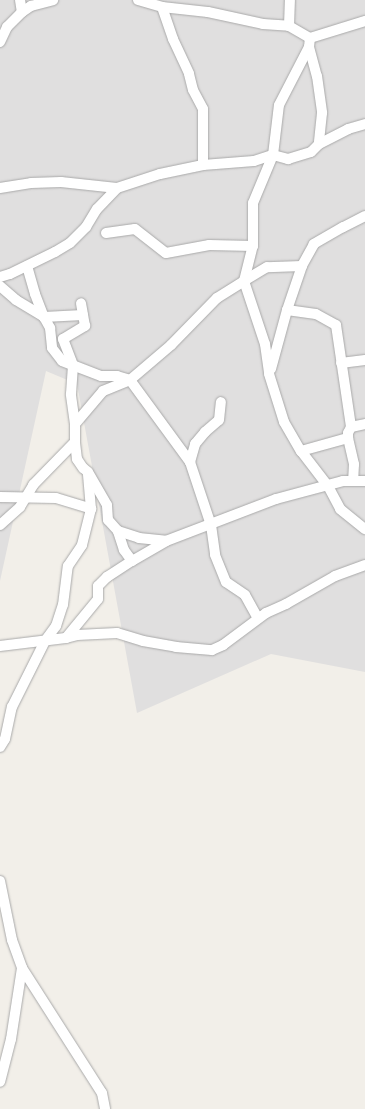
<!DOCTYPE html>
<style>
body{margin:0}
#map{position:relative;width:365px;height:1109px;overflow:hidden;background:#f2efe9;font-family:"DejaVu Sans",sans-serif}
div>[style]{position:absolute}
.residential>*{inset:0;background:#e0dfdf}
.roads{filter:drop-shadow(0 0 1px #a9a9a9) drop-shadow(0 0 1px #a9a9a9)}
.street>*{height:10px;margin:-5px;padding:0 5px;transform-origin:5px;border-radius:5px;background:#fff}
span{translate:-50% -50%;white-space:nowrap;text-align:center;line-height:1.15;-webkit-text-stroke:3px #fff;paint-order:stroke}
</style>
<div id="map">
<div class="residential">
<i style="clip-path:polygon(0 0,365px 0,365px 672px,271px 654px,137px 713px,77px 384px,46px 371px,0 581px)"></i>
</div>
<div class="roads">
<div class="street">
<i style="left:20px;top:0;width:12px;rotate:81deg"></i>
<i style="left:138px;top:0;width:25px;rotate:16deg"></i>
<i style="left:162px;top:7px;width:46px;rotate:6.2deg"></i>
<i style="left:208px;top:12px;width:56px;rotate:12.3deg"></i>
<i style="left:263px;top:24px;width:26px;rotate:4deg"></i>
<i style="left:289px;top:26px;width:24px;rotate:30deg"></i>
<i style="left:310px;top:38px;width:58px;rotate:-17.2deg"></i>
<i style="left:162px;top:7px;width:34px;rotate:71deg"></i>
<i style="left:173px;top:39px;width:38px;rotate:65deg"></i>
<i style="left:189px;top:74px;width:16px;rotate:76deg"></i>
<i style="left:193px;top:90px;width:21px;rotate:62deg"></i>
<i style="left:203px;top:109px;width:56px;rotate:90deg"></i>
<i style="left:289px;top:26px;width:26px;rotate:-88deg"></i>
<i style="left:0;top:42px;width:17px;rotate:-65deg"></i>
<i style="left:7px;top:27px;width:21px;rotate:-45deg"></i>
<i style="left:22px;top:12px;width:11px;rotate:-34deg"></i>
<i style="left:31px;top:6px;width:23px;rotate:-15deg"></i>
<i style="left:309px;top:47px;width:30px;rotate:75deg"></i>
<i style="left:317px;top:76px;width:37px;rotate:82deg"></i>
<i style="left:322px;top:113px;width:31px;rotate:96deg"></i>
<i style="left:0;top:188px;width:31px;rotate:-9deg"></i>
<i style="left:31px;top:183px;width:30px;rotate:-2deg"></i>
<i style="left:61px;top:182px;width:56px;rotate:6.1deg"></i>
<i style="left:117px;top:188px;width:45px;rotate:-18deg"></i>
<i style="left:160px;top:174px;width:44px;rotate:-11.8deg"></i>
<i style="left:203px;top:165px;width:51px;rotate:-4.5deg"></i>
<i style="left:254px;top:161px;width:20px;rotate:-18deg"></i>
<i style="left:273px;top:155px;width:16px;rotate:15deg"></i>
<i style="left:288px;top:159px;width:24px;rotate:-17deg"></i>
<i style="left:311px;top:152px;width:11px;rotate:-45deg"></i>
<i style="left:319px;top:144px;width:33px;rotate:-27deg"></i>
<i style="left:348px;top:129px;width:18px;rotate:-16deg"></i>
<i style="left:365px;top:216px;width:25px;rotate:153deg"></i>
<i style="left:343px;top:227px;width:34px;rotate:150deg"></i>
<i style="left:314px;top:244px;width:25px;rotate:119deg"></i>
<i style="left:302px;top:266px;width:35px;rotate:178deg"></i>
<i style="left:267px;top:267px;width:27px;rotate:149deg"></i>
<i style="left:244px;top:281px;width:66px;rotate:71.6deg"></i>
<i style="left:265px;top:344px;width:30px;rotate:82deg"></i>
<i style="left:269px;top:374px;width:50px;rotate:72.6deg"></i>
<i style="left:284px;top:422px;width:34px;rotate:60deg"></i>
<i style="left:301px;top:451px;width:44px;rotate:52.4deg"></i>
<i style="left:328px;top:486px;width:26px;rotate:62deg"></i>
<i style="left:340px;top:509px;width:32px;rotate:39deg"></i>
<i style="left:106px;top:233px;width:29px;rotate:-8deg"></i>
<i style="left:135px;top:229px;width:39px;rotate:38deg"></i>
<i style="left:166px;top:253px;width:44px;rotate:-10.5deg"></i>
<i style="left:209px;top:245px;width:44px;rotate:1.3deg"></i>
<i style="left:27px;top:266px;width:29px;rotate:74deg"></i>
<i style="left:35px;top:294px;width:25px;rotate:69deg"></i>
<i style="left:44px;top:317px;width:13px;rotate:61deg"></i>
<i style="left:50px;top:328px;width:20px;rotate:84deg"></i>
<i style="left:52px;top:348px;width:16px;rotate:52deg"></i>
<i style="left:62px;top:361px;width:42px;rotate:21deg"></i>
<i style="left:101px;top:376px;width:16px"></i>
<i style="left:117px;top:376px;width:14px;rotate:17deg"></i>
<i style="left:130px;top:380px;width:102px;rotate:53.8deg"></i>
<i style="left:190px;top:462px;width:66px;rotate:71.6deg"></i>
<i style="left:211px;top:525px;width:30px;rotate:82deg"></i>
<i style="left:215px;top:555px;width:29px;rotate:68deg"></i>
<i style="left:226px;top:582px;width:23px;rotate:34deg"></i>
<i style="left:245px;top:595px;width:26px;rotate:61deg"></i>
<i style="left:0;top:277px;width:10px;rotate:-17deg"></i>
<i style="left:10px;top:274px;width:50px;rotate:-26.1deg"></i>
<i style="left:55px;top:252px;width:17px;rotate:-31deg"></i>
<i style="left:70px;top:243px;width:23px;rotate:-45deg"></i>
<i style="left:86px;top:227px;width:21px;rotate:-59deg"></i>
<i style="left:97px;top:209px;width:29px;rotate:-46deg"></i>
<i style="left:0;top:286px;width:21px;rotate:41deg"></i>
<i style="left:16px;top:300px;width:33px;rotate:31deg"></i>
<i style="left:44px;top:317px;width:39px;rotate:-3deg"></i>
<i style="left:287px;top:310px;width:29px;rotate:8deg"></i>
<i style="left:316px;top:314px;width:23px;rotate:29deg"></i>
<i style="left:336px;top:325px;width:103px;rotate:81.6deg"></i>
<i style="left:341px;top:363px;width:24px;rotate:-7deg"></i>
<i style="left:271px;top:369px;width:61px;rotate:-74.8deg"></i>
<i style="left:287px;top:310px;width:46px;rotate:-71.2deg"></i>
<i style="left:75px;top:424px;width:30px;rotate:-98deg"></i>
<i style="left:71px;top:394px;width:29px;rotate:-86deg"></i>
<i style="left:73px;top:365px;width:28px;rotate:-111deg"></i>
<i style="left:63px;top:339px;width:26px;rotate:-31deg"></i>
<i style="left:85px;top:326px;width:23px;rotate:-100deg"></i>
<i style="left:348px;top:438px;width:27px;rotate:77deg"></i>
<i style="left:354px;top:464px;width:17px;rotate:93deg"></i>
<i style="left:301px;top:451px;width:49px;rotate:-15.5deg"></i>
<i style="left:348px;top:438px;width:5px;rotate:-90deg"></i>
<i style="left:348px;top:433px;width:7px;rotate:-63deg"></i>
<i style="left:351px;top:427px;width:14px;rotate:-12deg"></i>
<i style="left:190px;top:462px;width:19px;rotate:-74deg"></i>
<i style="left:195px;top:444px;width:16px;rotate:-50deg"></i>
<i style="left:205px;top:432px;width:18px;rotate:-41deg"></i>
<i style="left:219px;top:420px;width:18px;rotate:-84deg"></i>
<i style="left:0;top:497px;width:56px;rotate:1deg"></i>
<i style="left:56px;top:498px;width:37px;rotate:17deg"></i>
<i style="left:0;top:525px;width:27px;rotate:-42deg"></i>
<i style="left:20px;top:507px;width:26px;rotate:-59deg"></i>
<i style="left:33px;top:485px;width:60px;rotate:-45.7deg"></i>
<i style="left:118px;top:531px;width:22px;rotate:18deg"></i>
<i style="left:139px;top:538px;width:27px;rotate:6deg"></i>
<i style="left:166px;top:541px;width:118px;rotate:-20.9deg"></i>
<i style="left:276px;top:499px;width:69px;rotate:-15deg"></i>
<i style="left:343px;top:481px;width:22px"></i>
<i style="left:132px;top:561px;width:39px;rotate:-30deg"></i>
<i style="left:66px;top:638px;width:50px;rotate:-50.6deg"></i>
<i style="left:98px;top:599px;width:13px;rotate:-90deg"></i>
<i style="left:98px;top:586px;width:13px;rotate:-45deg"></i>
<i style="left:107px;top:577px;width:30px;rotate:-33deg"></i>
<i style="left:132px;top:561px;width:14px;rotate:-126deg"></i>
<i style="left:124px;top:550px;width:20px;rotate:-108deg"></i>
<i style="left:118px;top:531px;width:15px;rotate:-132deg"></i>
<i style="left:108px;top:520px;width:15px;rotate:-94deg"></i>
<i style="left:107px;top:505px;width:36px;rotate:-120deg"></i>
<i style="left:0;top:646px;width:66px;rotate:-6.9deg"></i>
<i style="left:66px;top:638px;width:11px;rotate:-15deg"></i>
<i style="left:77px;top:635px;width:40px;rotate:-2.9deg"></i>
<i style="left:117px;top:633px;width:27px;rotate:17deg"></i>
<i style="left:143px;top:641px;width:34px;rotate:10deg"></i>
<i style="left:176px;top:647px;width:36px;rotate:5deg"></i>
<i style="left:212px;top:650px;width:12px;rotate:-24deg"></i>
<i style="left:223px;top:645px;width:54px;rotate:-36.7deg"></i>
<i style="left:266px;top:613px;width:22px;rotate:-24deg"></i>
<i style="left:286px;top:604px;width:56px;rotate:-29.7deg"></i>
<i style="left:335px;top:576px;width:32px;rotate:-20deg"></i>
<i style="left:0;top:747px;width:9px;rotate:-58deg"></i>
<i style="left:5px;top:739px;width:33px;rotate:-78deg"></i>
<i style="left:12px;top:707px;width:74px;rotate:-63.4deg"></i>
<i style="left:45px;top:641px;width:19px;rotate:-54deg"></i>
<i style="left:56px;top:626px;width:22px;rotate:-72deg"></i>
<i style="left:63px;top:605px;width:39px;rotate:-83deg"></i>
<i style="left:68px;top:566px;width:25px;rotate:-56deg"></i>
<i style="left:82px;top:545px;width:37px;rotate:-76deg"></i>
<i style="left:91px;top:509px;width:37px;rotate:-95deg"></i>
<i style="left:88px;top:472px;width:6px;rotate:-141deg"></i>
<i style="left:83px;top:468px;width:11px;rotate:-124deg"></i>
<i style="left:77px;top:459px;width:17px;rotate:-97deg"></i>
<i style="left:75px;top:442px;width:18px;rotate:-90deg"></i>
<i style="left:75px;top:424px;width:43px;rotate:-49.7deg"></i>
<i style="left:103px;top:391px;width:29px;rotate:-22deg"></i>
<i style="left:130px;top:380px;width:54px;rotate:-40.5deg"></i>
<i style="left:171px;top:345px;width:66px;rotate:-45.6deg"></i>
<i style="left:217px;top:298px;width:32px;rotate:-32deg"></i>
<i style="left:244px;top:281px;width:36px;rotate:-76deg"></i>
<i style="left:253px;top:246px;width:43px;rotate:-90deg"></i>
<i style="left:253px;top:203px;width:52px;rotate:-67.4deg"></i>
<i style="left:273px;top:155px;width:50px;rotate:-83.2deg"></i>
<i style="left:279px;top:105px;width:65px;rotate:-62.7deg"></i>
<i style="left:309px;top:47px;width:9px;rotate:-84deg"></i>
<i style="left:0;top:881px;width:60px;rotate:78.5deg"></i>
<i style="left:12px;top:940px;width:30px;rotate:70deg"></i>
<i style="left:22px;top:968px;width:72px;rotate:98.8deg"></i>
<i style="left:11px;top:1039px;width:44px;rotate:104.3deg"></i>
<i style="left:22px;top:968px;width:148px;rotate:57.4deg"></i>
<i style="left:102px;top:1093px;width:16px;rotate:79deg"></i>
</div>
</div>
</div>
